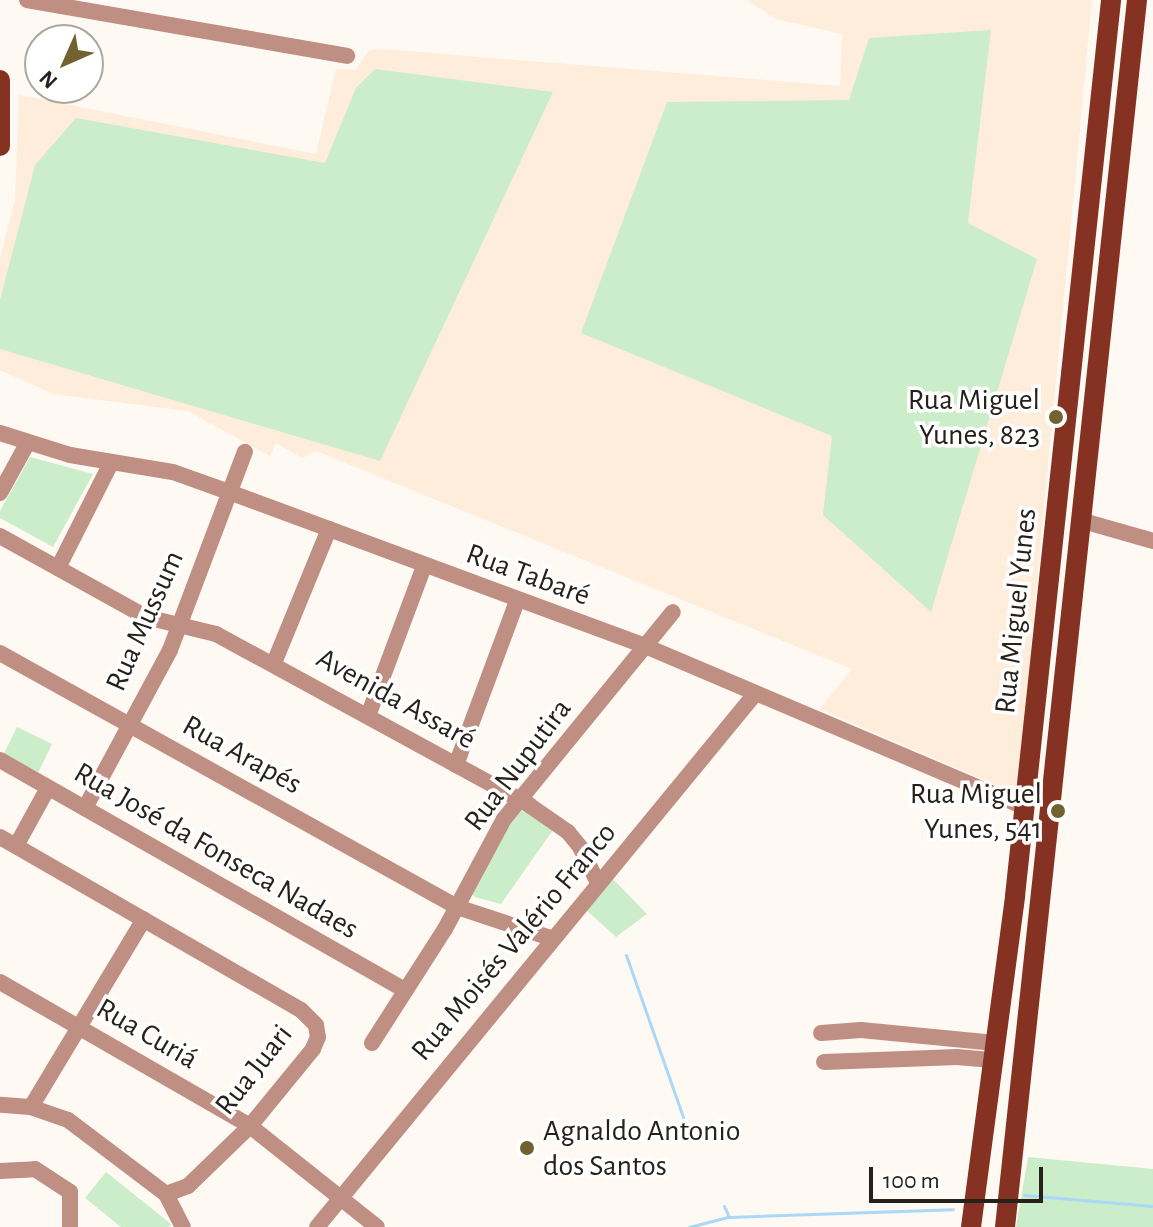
<!DOCTYPE html>
<meta charset="utf-8">
<style>
body{margin:0}
#map{position:relative;width:1153px;height:1227px;overflow:hidden;background:#fef9f2;font-family:"Alegreya Sans",sans-serif}
div>[style]{position:absolute}
.industrial>*{inset:0;background:#feeddb}
.green>*{inset:0;background:#cbedc9;transform-origin:0 0}
.stream>*{height:3px;margin:-1.5px;padding:0 1.5px;transform-origin:1.5px;border-radius:1.5px;background:#abd8f6}
.minor>*{height:16px;margin:-8px;padding:0 8px;transform-origin:8px;border-radius:8px;background:#c08f84}
.major>*{height:20px;margin:-10px;padding:0 10px;transform-origin:10px;border-radius:10px;background:#863222}
.dots>*{width:22px;height:22px;translate:-50% -50%;box-sizing:border-box;border:4px solid #fff;border-radius:50%}
span{translate:-50% -50%;white-space:nowrap;text-align:center;line-height:1.15;-webkit-text-stroke:7px #fff;paint-order:stroke}
.poi-label{font-size:30px;color:#26221b}
.right{translate:-100% -50%;text-align:right}
.left{translate:0 -50%;text-align:left}
.street-label{font-size:30px;color:#26221b}
.north{position:absolute;left:24px;top:24px;width:80px;height:80px;box-sizing:border-box;background:#fff;border:2px solid #a8a7a4;border-radius:50%;rotate:225deg;font-size:22px;font-weight:700;line-height:32px;text-align:center;color:#26221b}
.north::after{content:'';display:block;margin:auto;width:28px;height:36px;background:#716230;clip-path:polygon(50% 0,100% 100%,50% 72%,0 100%)}
.scale{position:absolute;left:869px;top:1167px;width:174px;height:36px;box-sizing:border-box;border:4px solid #26221b;border-top:0;padding-left:10px;font-size:24px;line-height:28px;white-space:nowrap;color:#26221b;-webkit-text-stroke:6px #fff;paint-order:stroke}
</style>
<div id="map">
<div class="industrial">
<i style="clip-path:polygon(747px 0,1092px 0,1017px 794px,820px 709px,852px 669px,316px 451px,302px 458px,276px 443px,270px 456px,188px 411px,53px 394px,0 370px,0 258px,15px 200px,19px 95px,316px 154px,336px 69px,356px 70px,368px 51px,381px 49px,840px 86px,842px 34px,776px 19px)"></i>
</div>
<div class="green">
<i style="clip-path:polygon(991px 30px,968px 223px,1037px 259px,931px 612px,823px 515px,832px 436px,581px 333px,667px 102px,849px 100px,869px 38px)"></i>
<i style="clip-path:polygon(375px 69px,553px 92px,380px 461px,0 349px,0 300px,35px 165px,76px 118px,325px 163px,356px 88px)"></i>
<i style="clip-path:polygon(30px 457px,93px 474px,53px 547px,0 518px,0 511px)"></i>
<i style="left:17px;top:727px;width:39px;height:31px;rotate:26deg"></i>
<i style="clip-path:polygon(519px 809px,555px 827px,501px 904px,475px 897px,471px 893px)"></i>
<i style="clip-path:polygon(608px 874px,647px 914px,616px 937px,582px 906px)"></i>
<i style="clip-path:polygon(1028px 1157px,1153px 1169px,1153px 1227px,1016px 1227px)"></i>
<i style="clip-path:polygon(106px 1172px,171px 1224px,169px 1227px,121px 1227px,85px 1198px)"></i>
</div>
<div class="stream">
<i style="left:626px;top:955px;width:172px;rotate:70.6deg"></i>
<i style="left:1024px;top:1195px;width:129px;rotate:4.9deg"></i>
<i style="left:724px;top:1206px;width:12px;rotate:66deg"></i>
<i style="left:729px;top:1217px;width:224px;rotate:-2deg"></i>
<i style="left:689px;top:1227px;width:40px;rotate:-14.4deg"></i>
</div>
<div class="minor">
<i style="left:27px;top:0;width:325px;rotate:9.9deg"></i>
<i style="left:0;top:433px;width:73px;rotate:17.4deg"></i>
<i style="left:70px;top:455px;width:104px;rotate:9.4deg"></i>
<i style="left:173px;top:472px;width:59px;rotate:19.7deg"></i>
<i style="left:229px;top:492px;width:444px;rotate:20.3deg"></i>
<i style="left:645px;top:646px;width:413px;rotate:23deg"></i>
<i style="left:0;top:493px;width:56px;rotate:-61.1deg"></i>
<i style="left:1083px;top:521px;width:73px;rotate:15.9deg"></i>
<i style="left:0;top:536px;width:167px;rotate:29deg"></i>
<i style="left:146px;top:617px;width:72px;rotate:13.7deg"></i>
<i style="left:216px;top:634px;width:357px;rotate:28.6deg"></i>
<i style="left:529px;top:805px;width:47px;rotate:34.7deg"></i>
<i style="left:568px;top:832px;width:19px;rotate:51deg"></i>
<i style="left:580px;top:847px;width:40px;rotate:63.4deg"></i>
<i style="left:58px;top:568px;width:118px;rotate:-63.2deg"></i>
<i style="left:0;top:653px;width:523px;rotate:29.07deg"></i>
<i style="left:457px;top:907px;width:99px;rotate:18.3deg"></i>
<i style="left:274px;top:663px;width:145px;rotate:-67.7deg"></i>
<i style="left:368px;top:716px;width:160px;rotate:-69.5deg"></i>
<i style="left:0;top:760px;width:466px;rotate:29.6deg"></i>
<i style="left:456px;top:765px;width:175px;rotate:-69.6deg"></i>
<i style="left:85px;top:808px;width:179px;rotate:-61.7deg"></i>
<i style="left:170px;top:650px;width:212px;rotate:-69.3deg"></i>
<i style="left:0;top:837px;width:347px;rotate:29.9deg"></i>
<i style="left:301px;top:1010px;width:21px;rotate:45deg"></i>
<i style="left:316px;top:1025px;width:12px;rotate:81deg"></i>
<i style="left:318px;top:1037px;width:13px;rotate:113deg"></i>
<i style="left:313px;top:1049px;width:99px;rotate:129.3deg"></i>
<i style="left:250px;top:1126px;width:86px;rotate:135.9deg"></i>
<i style="left:188px;top:1186px;width:23px;rotate:160deg"></i>
<i style="left:166px;top:1194px;width:123px;rotate:-142.9deg"></i>
<i style="left:68px;top:1120px;width:39px;rotate:-161deg"></i>
<i style="left:31px;top:1107px;width:31px;rotate:-176deg"></i>
<i style="left:16px;top:846px;width:66px;rotate:-61.1deg"></i>
<i style="left:0;top:982px;width:289px;rotate:29.9deg"></i>
<i style="left:250px;top:1126px;width:162px;rotate:38.5deg"></i>
<i style="left:821px;top:1033px;width:40px;rotate:-4.3deg"></i>
<i style="left:861px;top:1030px;width:135px;rotate:5.5deg"></i>
<i style="left:372px;top:1043px;width:135px;rotate:-57.4deg"></i>
<i style="left:445px;top:929px;width:125px;rotate:-61.8deg"></i>
<i style="left:504px;top:819px;width:267px;rotate:-50.8deg"></i>
<i style="left:824px;top:1062px;width:133px;rotate:-2.2deg"></i>
<i style="left:957px;top:1057px;width:36px;rotate:5deg"></i>
<i style="left:31px;top:1107px;width:219px;rotate:-59deg"></i>
<i style="left:0;top:1171px;width:35px;rotate:-3deg"></i>
<i style="left:35px;top:1169px;width:42px;rotate:33.3deg"></i>
<i style="left:70px;top:1192px;width:35px;rotate:90deg"></i>
<i style="left:166px;top:1194px;width:37px;rotate:63deg"></i>
<i style="left:317px;top:1227px;width:690px;rotate:-50.59deg"></i>
</div>
<div class="major">
<i style="left:0;top:80px;width:66px;rotate:90deg"></i>
<i style="left:971px;top:1227px;width:334px;rotate:-82.4deg"></i>
<i style="left:1015px;top:896px;width:901px;rotate:-83.88deg"></i>
<i style="left:1005px;top:1227px;width:1234px;rotate:-83.86deg"></i>
</div>
<div class="dots">
<i style="left:1056px;top:417px;background:#716230"></i>
<i style="left:1058px;top:811px;background:#716230"></i>
<i style="left:527px;top:1148px;background:#716230"></i>
</div>
<div class="poi-label">
<span class="right" style="left:1040px;top:417px">Rua Miguel<br>Yunes, 823</span>
<span class="right" style="left:1042px;top:811px">Rua Miguel<br>Yunes, 541</span>
<span class="left" style="left:543px;top:1148px">Agnaldo Antonio<br>dos Santos</span>
</div>
<div class="street-label">
<span style="left:528px;top:575px;rotate:20deg">Rua Tabaré</span>
<span style="left:1016px;top:611px;rotate:-84deg">Rua Miguel Yunes</span>
<span style="left:145px;top:621px;rotate:-66deg">Rua Mussum</span>
<span style="left:396px;top:699px;rotate:29deg">Avenida Assaré</span>
<span style="left:242px;top:755px;rotate:29deg">Rua Arapés</span>
<span style="left:518px;top:765px;rotate:-53deg">Rua Nuputira</span>
<span style="left:216px;top:851px;rotate:30deg">Rua José da Fonseca Nadaes</span>
<span style="left:514px;top:942px;rotate:-50deg">Rua Moisés Valério Franco</span>
<span style="left:147px;top:1034px;rotate:30deg">Rua Curiá</span>
<span style="left:254px;top:1070px;rotate:-52deg">Rua Juari</span>
</div>
<div class="north">N</div>
<div class="scale">100 m</div>
</div>
